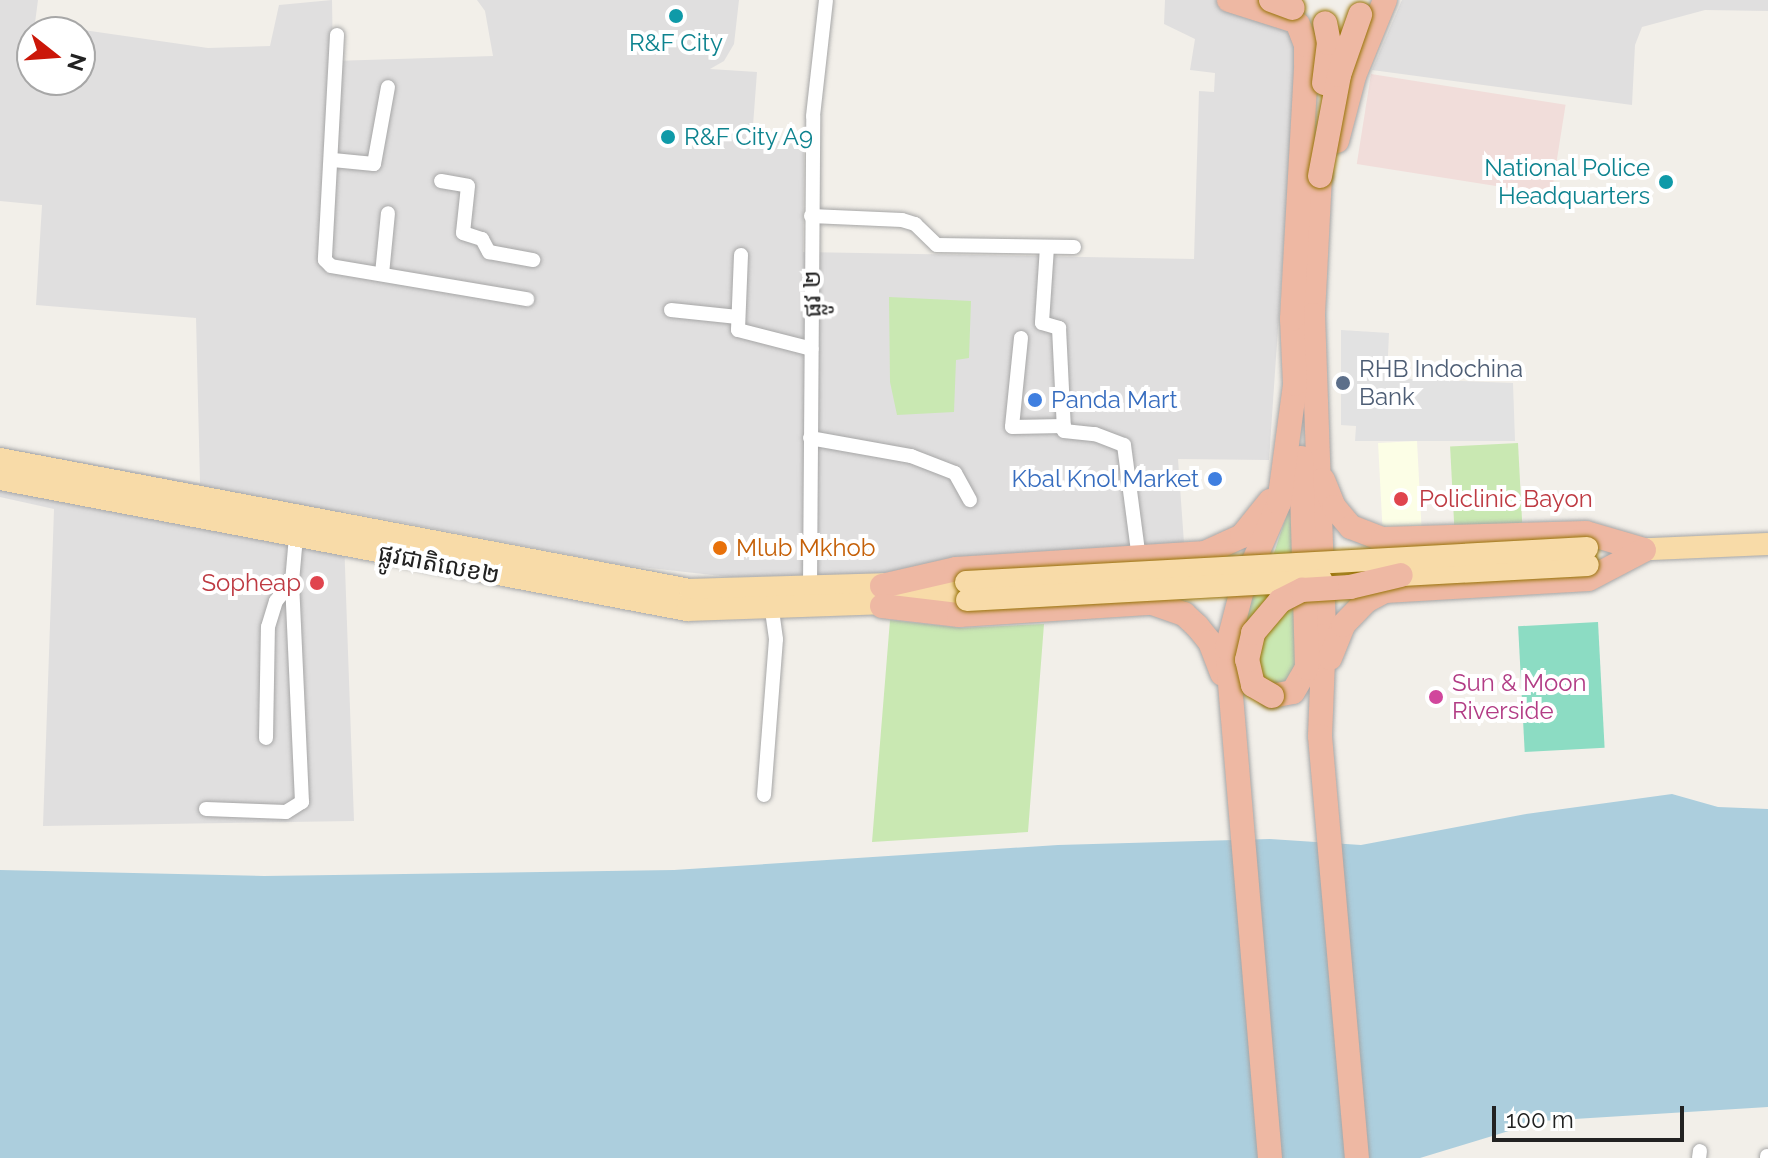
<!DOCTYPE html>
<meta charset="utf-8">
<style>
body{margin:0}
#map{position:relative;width:1768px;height:1158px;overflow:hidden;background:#f2efe9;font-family:Raleway,"Noto Sans Khmer",sans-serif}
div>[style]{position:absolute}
.residential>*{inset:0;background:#e0dfdf}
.commercial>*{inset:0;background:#f1ddda;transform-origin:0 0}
.education>*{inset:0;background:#fcfee6;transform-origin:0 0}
.grass>*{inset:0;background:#c9e8b2;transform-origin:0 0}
.pitch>*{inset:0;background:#8cdcc3;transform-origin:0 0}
.parking>*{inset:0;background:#e2e2e2}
.water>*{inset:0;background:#accedd}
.roads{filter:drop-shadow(0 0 2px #a6a6a6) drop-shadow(0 0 2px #a6a6a6)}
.minor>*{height:14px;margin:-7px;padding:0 7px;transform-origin:7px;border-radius:7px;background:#fff}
.primary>*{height:22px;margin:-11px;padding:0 11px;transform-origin:11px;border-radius:11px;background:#f8dba8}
.trunk>*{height:24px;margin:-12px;padding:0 12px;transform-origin:12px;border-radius:12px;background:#eeb8a3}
.bridges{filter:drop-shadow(0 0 2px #997307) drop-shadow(0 0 2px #997307)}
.primary-bridge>*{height:22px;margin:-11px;padding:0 11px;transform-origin:11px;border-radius:11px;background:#f8dba8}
.trunk-bridge>*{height:24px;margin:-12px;padding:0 12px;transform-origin:12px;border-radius:12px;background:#eeb8a3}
.dots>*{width:22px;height:22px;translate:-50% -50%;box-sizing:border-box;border:4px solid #fff;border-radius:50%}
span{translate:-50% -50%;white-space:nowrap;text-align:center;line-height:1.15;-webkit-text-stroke:8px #fff;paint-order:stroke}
.culture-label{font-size:24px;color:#0d838f}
.left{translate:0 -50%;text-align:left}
.right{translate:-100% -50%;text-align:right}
.street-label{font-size:24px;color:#222}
.service-label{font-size:24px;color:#4e5e75}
.shop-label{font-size:24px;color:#366cbe}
.health-label{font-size:24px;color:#be3a42}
.food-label{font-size:24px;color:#c56008}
.hotel-label{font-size:24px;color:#b23c85}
.north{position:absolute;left:16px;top:16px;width:80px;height:80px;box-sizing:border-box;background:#fff;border:2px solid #a7a7a7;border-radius:50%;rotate:107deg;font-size:22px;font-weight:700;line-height:32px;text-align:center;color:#222}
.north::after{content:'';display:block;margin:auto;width:28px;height:36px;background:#cb1709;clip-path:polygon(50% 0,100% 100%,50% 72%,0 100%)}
.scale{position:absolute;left:1492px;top:1106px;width:192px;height:36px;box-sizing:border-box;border:4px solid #222;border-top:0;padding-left:10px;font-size:24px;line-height:28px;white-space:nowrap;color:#222;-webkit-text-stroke:6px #fff;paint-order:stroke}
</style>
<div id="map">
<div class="residential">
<i style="clip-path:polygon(evenodd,0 0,38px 0,35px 23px,208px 48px,270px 46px,279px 5px,332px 0,333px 61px,493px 56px,485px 11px,477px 0,739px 0,734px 44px,724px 61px,710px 69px,757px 72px,752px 139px,804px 143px,803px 252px,1194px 259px,1199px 91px,1214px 92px,1215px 73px,1190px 70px,1195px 39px,1164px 24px,1165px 0,1215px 0,1266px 15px,1295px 39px,1296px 65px,1269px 460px,1178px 459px,1184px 543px,883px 574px,730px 577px,623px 565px,343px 511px,354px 821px,43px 826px,54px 509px,0 497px,0 447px,200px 483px,196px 318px,36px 305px,42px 205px,0 201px,0 0,32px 32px,80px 32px,80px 80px,32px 80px,32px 32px)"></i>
<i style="clip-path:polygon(1402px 0,1768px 0,1768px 11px,1705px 10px,1642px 27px,1635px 45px,1632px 105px,1372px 70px)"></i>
</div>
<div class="commercial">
<i style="left:1371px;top:74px;width:197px;height:91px;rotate:9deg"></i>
</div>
<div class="education">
<i style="left:1417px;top:441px;width:86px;height:39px;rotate:87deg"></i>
</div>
<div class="grass">
<i style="clip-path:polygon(889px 297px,971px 301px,969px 358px,956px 360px,954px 412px,897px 415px,890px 382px)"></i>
<i style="left:1518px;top:443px;width:82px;height:68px;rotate:87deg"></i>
<i style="clip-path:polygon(1295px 490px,1297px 583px,1235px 647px,1251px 595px,1274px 553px)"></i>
<i style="clip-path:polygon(1298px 603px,1295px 679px,1280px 686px,1262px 680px,1256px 648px,1271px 623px)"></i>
<i style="clip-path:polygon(890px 620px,961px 628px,1044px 624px,1028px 832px,872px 842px)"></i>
</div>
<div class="pitch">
<i style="left:1598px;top:622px;width:126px;height:80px;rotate:87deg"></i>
</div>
<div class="parking">
<i style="clip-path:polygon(1341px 330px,1389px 333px,1387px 378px,1513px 383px,1515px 441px,1355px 441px,1356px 426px,1341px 425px)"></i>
</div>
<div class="water">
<i style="clip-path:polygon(1672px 794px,1718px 807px,1768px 809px,1768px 1107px,1542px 1121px,1420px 1158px,0 1158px,0 870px,264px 876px,674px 870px,1058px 845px,1270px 839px,1361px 845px,1526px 814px)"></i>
</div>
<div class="roads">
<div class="minor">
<i style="left:337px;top:35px;width:225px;rotate:93.1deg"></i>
<i style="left:325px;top:260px;width:8px;rotate:45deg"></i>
<i style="left:331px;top:266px;width:199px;rotate:9.6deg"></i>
<i style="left:333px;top:160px;width:41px;rotate:5.6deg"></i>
<i style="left:374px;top:164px;width:78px;rotate:-79.7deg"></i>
<i style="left:441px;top:181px;width:27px;rotate:10deg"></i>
<i style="left:468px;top:186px;width:47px;rotate:96.1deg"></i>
<i style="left:463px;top:233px;width:20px;rotate:18deg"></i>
<i style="left:482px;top:239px;width:15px;rotate:62deg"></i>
<i style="left:489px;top:252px;width:45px;rotate:10.3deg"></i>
<i style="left:811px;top:216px;width:91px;rotate:2.5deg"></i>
<i style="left:902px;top:220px;width:14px;rotate:17deg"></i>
<i style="left:915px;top:224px;width:30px;rotate:44deg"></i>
<i style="left:937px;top:245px;width:137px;rotate:0.8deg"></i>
<i style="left:1047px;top:247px;width:76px;rotate:93.8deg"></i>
<i style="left:1042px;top:323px;width:18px;rotate:16deg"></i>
<i style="left:1059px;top:328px;width:103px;rotate:87.2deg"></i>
<i style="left:1064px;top:431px;width:31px;rotate:6deg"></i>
<i style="left:1095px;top:434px;width:31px;rotate:21deg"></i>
<i style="left:1124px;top:445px;width:115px;rotate:82.5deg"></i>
<i style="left:741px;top:255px;width:75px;rotate:92.3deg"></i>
<i style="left:738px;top:330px;width:76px;rotate:14.4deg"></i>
<i style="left:382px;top:274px;width:61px;rotate:-84.4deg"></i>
<i style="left:671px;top:310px;width:67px;rotate:6deg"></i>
<i style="left:1021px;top:338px;width:89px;rotate:95.8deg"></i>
<i style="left:1012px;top:427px;width:52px;rotate:-1.1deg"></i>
<i style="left:810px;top:438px;width:103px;rotate:10.1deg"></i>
<i style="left:911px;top:456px;width:47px;rotate:21.1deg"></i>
<i style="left:955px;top:473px;width:31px;rotate:61deg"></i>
<i style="left:810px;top:587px;width:471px;rotate:-89.6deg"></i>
<i style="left:813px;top:116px;width:116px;rotate:-83.6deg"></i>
<i style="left:266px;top:738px;width:111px;rotate:-89deg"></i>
<i style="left:268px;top:627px;width:27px;rotate:-73deg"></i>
<i style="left:276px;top:601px;width:25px;rotate:-50deg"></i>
<i style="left:764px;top:795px;width:156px;rotate:-85.6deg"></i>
<i style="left:776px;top:639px;width:29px;rotate:-98deg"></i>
<i style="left:206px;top:809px;width:80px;rotate:2.1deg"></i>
<i style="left:286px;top:812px;width:19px;rotate:-32deg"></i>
<i style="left:302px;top:802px;width:220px;rotate:-92.6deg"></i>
<i style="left:292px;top:582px;width:46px;rotate:-85deg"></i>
<i style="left:1767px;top:1156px;width:2px;rotate:90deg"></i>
<i style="left:1699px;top:1158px;width:7px;rotate:-82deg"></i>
</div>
<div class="primary">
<i style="left:0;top:459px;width:702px;rotate:10.75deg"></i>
<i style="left:690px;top:590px;width:276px;rotate:-1.7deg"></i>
<i style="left:0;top:479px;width:699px;rotate:10.8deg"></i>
<i style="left:687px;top:610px;width:280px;rotate:-2deg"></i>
<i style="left:1628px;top:550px;width:140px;rotate:-2.5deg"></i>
</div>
<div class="trunk">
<i style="left:1229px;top:0;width:66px;rotate:17.6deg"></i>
<i style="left:1337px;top:141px;width:67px;rotate:-75.3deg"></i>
<i style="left:1354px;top:76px;width:82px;rotate:-67.8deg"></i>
<i style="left:1320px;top:176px;width:139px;rotate:92.9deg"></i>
<i style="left:1313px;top:315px;width:321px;rotate:88deg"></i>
<i style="left:1324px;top:636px;width:100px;rotate:92.3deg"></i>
<i style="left:1320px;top:736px;width:424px;rotate:85deg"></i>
<i style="left:1323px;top:480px;width:29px;rotate:68deg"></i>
<i style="left:1334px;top:507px;width:26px;rotate:50deg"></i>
<i style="left:1351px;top:527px;width:34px;rotate:21deg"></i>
<i style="left:1383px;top:539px;width:203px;rotate:-1.7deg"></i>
<i style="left:1586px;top:533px;width:60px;rotate:16.3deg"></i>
<i style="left:882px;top:586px;width:76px;rotate:-12.9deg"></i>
<i style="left:956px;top:569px;width:250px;rotate:-3.7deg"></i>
<i style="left:1205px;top:553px;width:41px;rotate:-24.7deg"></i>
<i style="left:1242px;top:536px;width:45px;rotate:-51.3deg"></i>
<i style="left:882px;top:606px;width:78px;rotate:6.7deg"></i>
<i style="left:959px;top:615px;width:193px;rotate:-3.6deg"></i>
<i style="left:1152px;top:603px;width:34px;rotate:19deg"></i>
<i style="left:1184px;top:614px;width:18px;rotate:43deg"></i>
<i style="left:1197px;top:626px;width:21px;rotate:51deg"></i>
<i style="left:1210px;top:642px;width:34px;rotate:69deg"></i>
<i style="left:1330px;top:658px;width:35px;rotate:-68deg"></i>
<i style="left:1343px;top:625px;width:33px;rotate:-46deg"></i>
<i style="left:1366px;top:601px;width:21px;rotate:-28deg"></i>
<i style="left:1385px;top:591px;width:204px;rotate:-3.4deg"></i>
<i style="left:1589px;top:579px;width:62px;rotate:-27.8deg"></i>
<i style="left:1272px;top:696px;width:21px;rotate:-11deg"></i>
<i style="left:1293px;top:692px;width:28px;rotate:-60deg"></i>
<i style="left:1307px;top:668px;width:210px;rotate:-91.6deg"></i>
<i style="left:1270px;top:1158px;width:512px;rotate:-94.82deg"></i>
<i style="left:1227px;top:648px;width:64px;rotate:-75.5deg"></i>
<i style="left:1243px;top:586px;width:90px;rotate:-66.6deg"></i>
<i style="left:1279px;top:503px;width:120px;rotate:-82.3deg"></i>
<i style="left:1295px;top:384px;width:65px;rotate:-92.6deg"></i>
<i style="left:1292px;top:319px;width:254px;rotate:-86.8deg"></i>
<i style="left:1306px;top:65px;width:20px;rotate:-90deg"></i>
<i style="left:1306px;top:45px;width:22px;rotate:-111deg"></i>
</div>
</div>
<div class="bridges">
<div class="primary-bridge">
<i style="left:1384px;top:576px;width:204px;rotate:-3.1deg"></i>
<i style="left:966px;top:582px;width:622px;rotate:-3.13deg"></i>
<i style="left:967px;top:600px;width:355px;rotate:-3.2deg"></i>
</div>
<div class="trunk-bridge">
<i style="left:1271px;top:0;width:23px;rotate:20deg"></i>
<i style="left:1324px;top:83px;width:40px;rotate:-82.9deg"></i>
<i style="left:1329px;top:43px;width:20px;rotate:-101deg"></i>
<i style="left:1320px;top:176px;width:103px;rotate:-79.3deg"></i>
<i style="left:1339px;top:75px;width:64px;rotate:-70.7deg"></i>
<i style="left:1272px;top:696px;width:22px;rotate:-150deg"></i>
<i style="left:1253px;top:685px;width:26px;rotate:-103deg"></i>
<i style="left:1247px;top:660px;width:28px;rotate:-77deg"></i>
<i style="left:1253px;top:633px;width:42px;rotate:-49.8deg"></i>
<i style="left:1280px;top:601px;width:25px;rotate:-27deg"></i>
<i style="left:1302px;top:590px;width:48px;rotate:-3.6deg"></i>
<i style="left:1350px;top:587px;width:52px;rotate:-13.2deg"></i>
</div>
</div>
<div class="dots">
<i style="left:676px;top:16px;background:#0f9aa8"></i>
<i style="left:668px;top:137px;background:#0f9aa8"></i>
<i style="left:1666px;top:182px;background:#0f9aa8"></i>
<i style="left:1343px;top:383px;background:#5c6f8a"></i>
<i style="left:1035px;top:400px;background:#3f7fe0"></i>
<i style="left:1215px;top:479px;background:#3f7fe0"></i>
<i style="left:1401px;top:499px;background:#e0444e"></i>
<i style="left:720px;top:548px;background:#e8710a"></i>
<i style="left:317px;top:583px;background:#e0444e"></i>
<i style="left:1436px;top:697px;background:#d1479c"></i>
</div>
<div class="culture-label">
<span style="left:676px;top:43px">R&amp;F City</span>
<span class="left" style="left:684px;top:137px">R&amp;F City A9</span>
<span class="right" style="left:1650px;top:182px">National Police<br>Headquarters</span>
</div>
<div class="street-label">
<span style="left:812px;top:294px;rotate:-91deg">ផ្លូវ ២</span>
<span style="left:439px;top:564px;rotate:11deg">ផ្លូវជាតិលេខ២</span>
</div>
<div class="service-label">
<span class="left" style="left:1359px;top:383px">RHB Indochina<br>Bank</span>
</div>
<div class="shop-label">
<span class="left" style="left:1051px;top:400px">Panda Mart</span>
<span class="right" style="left:1199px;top:479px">Kbal Knol Market</span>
</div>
<div class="health-label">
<span class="left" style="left:1419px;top:499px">Policlinic Bayon</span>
<span class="right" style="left:301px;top:583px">Sopheap</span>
</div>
<div class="food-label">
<span class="left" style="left:736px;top:548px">Mlub Mkhob</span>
</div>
<div class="hotel-label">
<span class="left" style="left:1452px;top:697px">Sun &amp; Moon<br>Riverside</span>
</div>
<div class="north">N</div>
<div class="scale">100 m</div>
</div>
